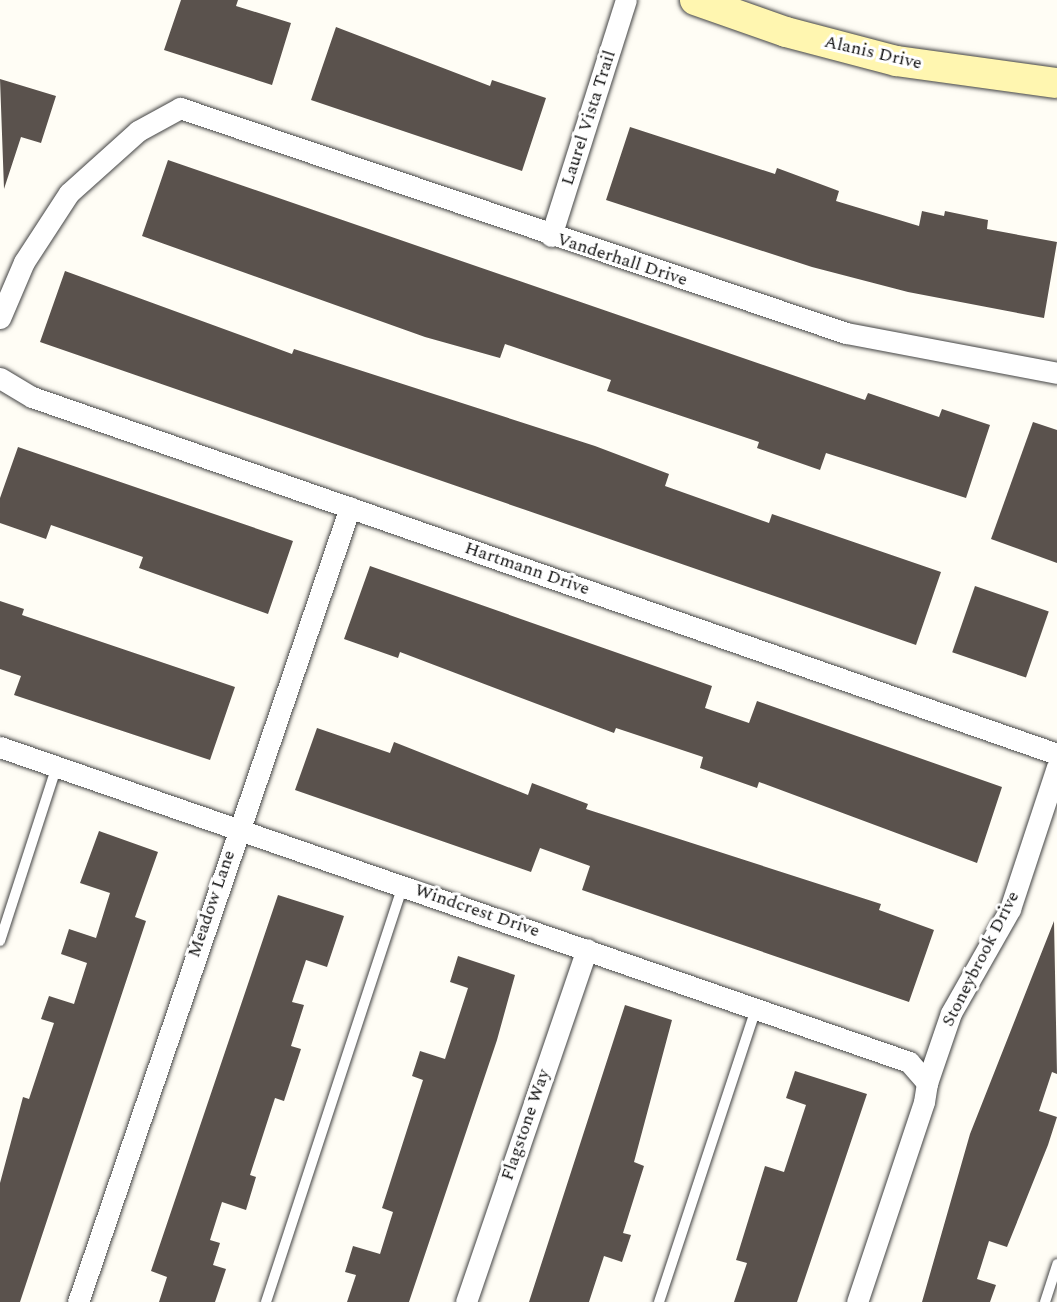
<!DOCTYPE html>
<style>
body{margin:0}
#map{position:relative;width:1057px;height:1302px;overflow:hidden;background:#fffdf5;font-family:Spectral,serif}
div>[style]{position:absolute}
.building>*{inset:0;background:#5a524d;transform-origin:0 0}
.roads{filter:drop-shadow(0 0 2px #444) drop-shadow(0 0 2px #444)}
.service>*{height:10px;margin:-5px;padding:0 5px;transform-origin:5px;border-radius:5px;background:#fff}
.minor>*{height:21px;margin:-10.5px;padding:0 10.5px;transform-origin:10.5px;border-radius:10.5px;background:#fff}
.secondary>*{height:30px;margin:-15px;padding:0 15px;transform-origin:15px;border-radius:15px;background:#fff6b0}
span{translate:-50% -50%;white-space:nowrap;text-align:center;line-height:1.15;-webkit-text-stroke:6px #fff;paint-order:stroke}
.street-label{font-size:18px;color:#111}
</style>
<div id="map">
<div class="building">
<i style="clip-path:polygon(181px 0,238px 0,236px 6px,291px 23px,272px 85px,164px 50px)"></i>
<i style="clip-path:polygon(336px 27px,490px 86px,492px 80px,546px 98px,522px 171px,311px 100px)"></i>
<i style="clip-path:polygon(0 79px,56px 96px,41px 143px,21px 137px,4px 189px)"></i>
<i style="clip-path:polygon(630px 127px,775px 174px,777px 168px,839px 191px,836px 201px,919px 226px,922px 211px,944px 216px,945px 211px,988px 220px,987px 229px,1057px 242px,1044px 318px,908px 292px,812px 267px,606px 200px)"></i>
<i style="clip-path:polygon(168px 160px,865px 400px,868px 393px,939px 417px,942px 409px,990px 425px,966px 498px,826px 453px,820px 470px,757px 448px,759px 442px,607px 391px,611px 380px,505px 344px,500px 358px,425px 337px,142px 236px)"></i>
<i style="clip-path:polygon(65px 271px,292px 354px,294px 349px,595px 446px,669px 474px,665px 486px,769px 523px,772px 514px,941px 572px,916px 645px,40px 342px)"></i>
<i style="clip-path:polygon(1033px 422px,1057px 430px,1057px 563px,991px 539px)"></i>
<i style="clip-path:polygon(18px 447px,293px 541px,268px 614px,139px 568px,143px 557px,51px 525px,46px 539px,0 523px,0 498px)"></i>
<i style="clip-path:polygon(370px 566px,712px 686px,705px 708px,749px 723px,757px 701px,1002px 787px,977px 863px,759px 782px,757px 788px,700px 768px,703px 757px,616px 728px,614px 733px,400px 652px,398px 658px,344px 639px)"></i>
<i style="left:975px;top:586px;width:78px;height:70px;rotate:19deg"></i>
<i style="clip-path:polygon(0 601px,24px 609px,22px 615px,235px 687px,210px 760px,14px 695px,21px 676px,0 669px)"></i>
<i style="clip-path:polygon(317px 728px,390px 753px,394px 742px,528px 795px,532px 783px,588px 804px,586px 809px,881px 904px,879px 910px,934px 930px,909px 1002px,582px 890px,590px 866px,540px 848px,531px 872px,295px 790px)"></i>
<i style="clip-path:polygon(99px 831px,158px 852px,135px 917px,146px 921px,20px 1302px,0 1302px,0 1183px,23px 1097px,29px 1099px,54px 1023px,41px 1019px,49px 996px,74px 1004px,87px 963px,61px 954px,69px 929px,96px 938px,110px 893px,80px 883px)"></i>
<i style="clip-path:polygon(278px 895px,344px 916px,327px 967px,306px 960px,292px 1002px,304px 1005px,291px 1046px,301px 1049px,284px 1101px,275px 1098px,250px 1175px,256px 1177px,246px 1210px,222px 1202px,210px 1240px,220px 1243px,213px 1265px,226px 1269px,215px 1302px,159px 1302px,167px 1277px,151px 1271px)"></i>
<i style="clip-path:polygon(1054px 921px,1057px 1074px,1052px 1072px,1039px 1111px,1057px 1117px,1048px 1145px,1007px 1247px,989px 1241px,977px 1279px,996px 1285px,990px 1302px,922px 1302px,970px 1134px)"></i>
<i style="clip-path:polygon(458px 956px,515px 975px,497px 1040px,409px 1302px,347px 1302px,356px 1275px,345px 1272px,353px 1246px,380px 1254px,393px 1212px,382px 1208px,423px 1080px,412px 1076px,420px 1051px,445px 1059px,468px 988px,450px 982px)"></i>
<i style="clip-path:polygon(625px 1005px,672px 1020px,634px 1162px,644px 1166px,623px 1233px,631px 1235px,622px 1262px,604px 1256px,589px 1302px,529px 1302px)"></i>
<i style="clip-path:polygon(795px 1071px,867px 1094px,797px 1302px,734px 1302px,747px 1263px,736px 1260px,765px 1166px,784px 1172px,806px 1105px,786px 1098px)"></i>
</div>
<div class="roads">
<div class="service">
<i style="left:0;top:941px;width:184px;rotate:-72deg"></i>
<i style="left:266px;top:1302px;width:438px;rotate:-71.8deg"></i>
<i style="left:659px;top:1302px;width:310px;rotate:-71.7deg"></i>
<i style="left:1045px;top:1302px;width:40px;rotate:-72deg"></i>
</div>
<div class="minor">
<i style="left:551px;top:236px;width:248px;rotate:-72.4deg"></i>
<i style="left:0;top:318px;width:61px;rotate:-66.8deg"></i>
<i style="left:24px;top:262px;width:82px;rotate:-56.9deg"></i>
<i style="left:69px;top:193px;width:93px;rotate:-41.9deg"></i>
<i style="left:138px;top:131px;width:48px;rotate:-28.7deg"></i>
<i style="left:180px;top:108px;width:703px;rotate:18.67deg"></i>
<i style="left:846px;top:333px;width:215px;rotate:10.7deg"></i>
<i style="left:0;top:378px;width:37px;rotate:31deg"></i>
<i style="left:32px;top:397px;width:1085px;rotate:19.2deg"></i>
<i style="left:0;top:747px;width:962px;rotate:19.11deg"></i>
<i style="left:909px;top:1062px;width:28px;rotate:49deg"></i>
<i style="left:927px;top:1083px;width:19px;rotate:99deg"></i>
<i style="left:924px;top:1102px;width:211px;rotate:108.5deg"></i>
<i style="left:927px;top:1083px;width:74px;rotate:-71.1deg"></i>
<i style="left:951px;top:1013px;width:120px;rotate:-60.4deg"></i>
<i style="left:1010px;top:909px;width:150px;rotate:-71.7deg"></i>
<i style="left:78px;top:1302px;width:840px;rotate:-71.11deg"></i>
<i style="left:466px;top:1302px;width:373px;rotate:-71.1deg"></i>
</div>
<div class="secondary">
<i style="left:695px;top:0;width:96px;rotate:19.4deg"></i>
<i style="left:786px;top:32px;width:114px;rotate:14.8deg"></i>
<i style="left:896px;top:61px;width:162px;rotate:7.8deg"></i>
</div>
</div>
<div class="street-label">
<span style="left:873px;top:53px;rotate:13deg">Alanis Drive</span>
<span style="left:589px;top:118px;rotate:-72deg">Laurel Vista Trail</span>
<span style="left:622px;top:260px;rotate:18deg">Vanderhall Drive</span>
<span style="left:527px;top:569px;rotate:19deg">Hartmann Drive</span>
<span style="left:212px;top:904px;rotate:-71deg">Meadow Lane</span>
<span style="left:477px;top:911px;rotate:19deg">Windcrest Drive</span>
<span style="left:981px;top:959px;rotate:-63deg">Stoneybrook Drive</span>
<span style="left:526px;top:1125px;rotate:-71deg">Flagstone Way</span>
</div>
</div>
